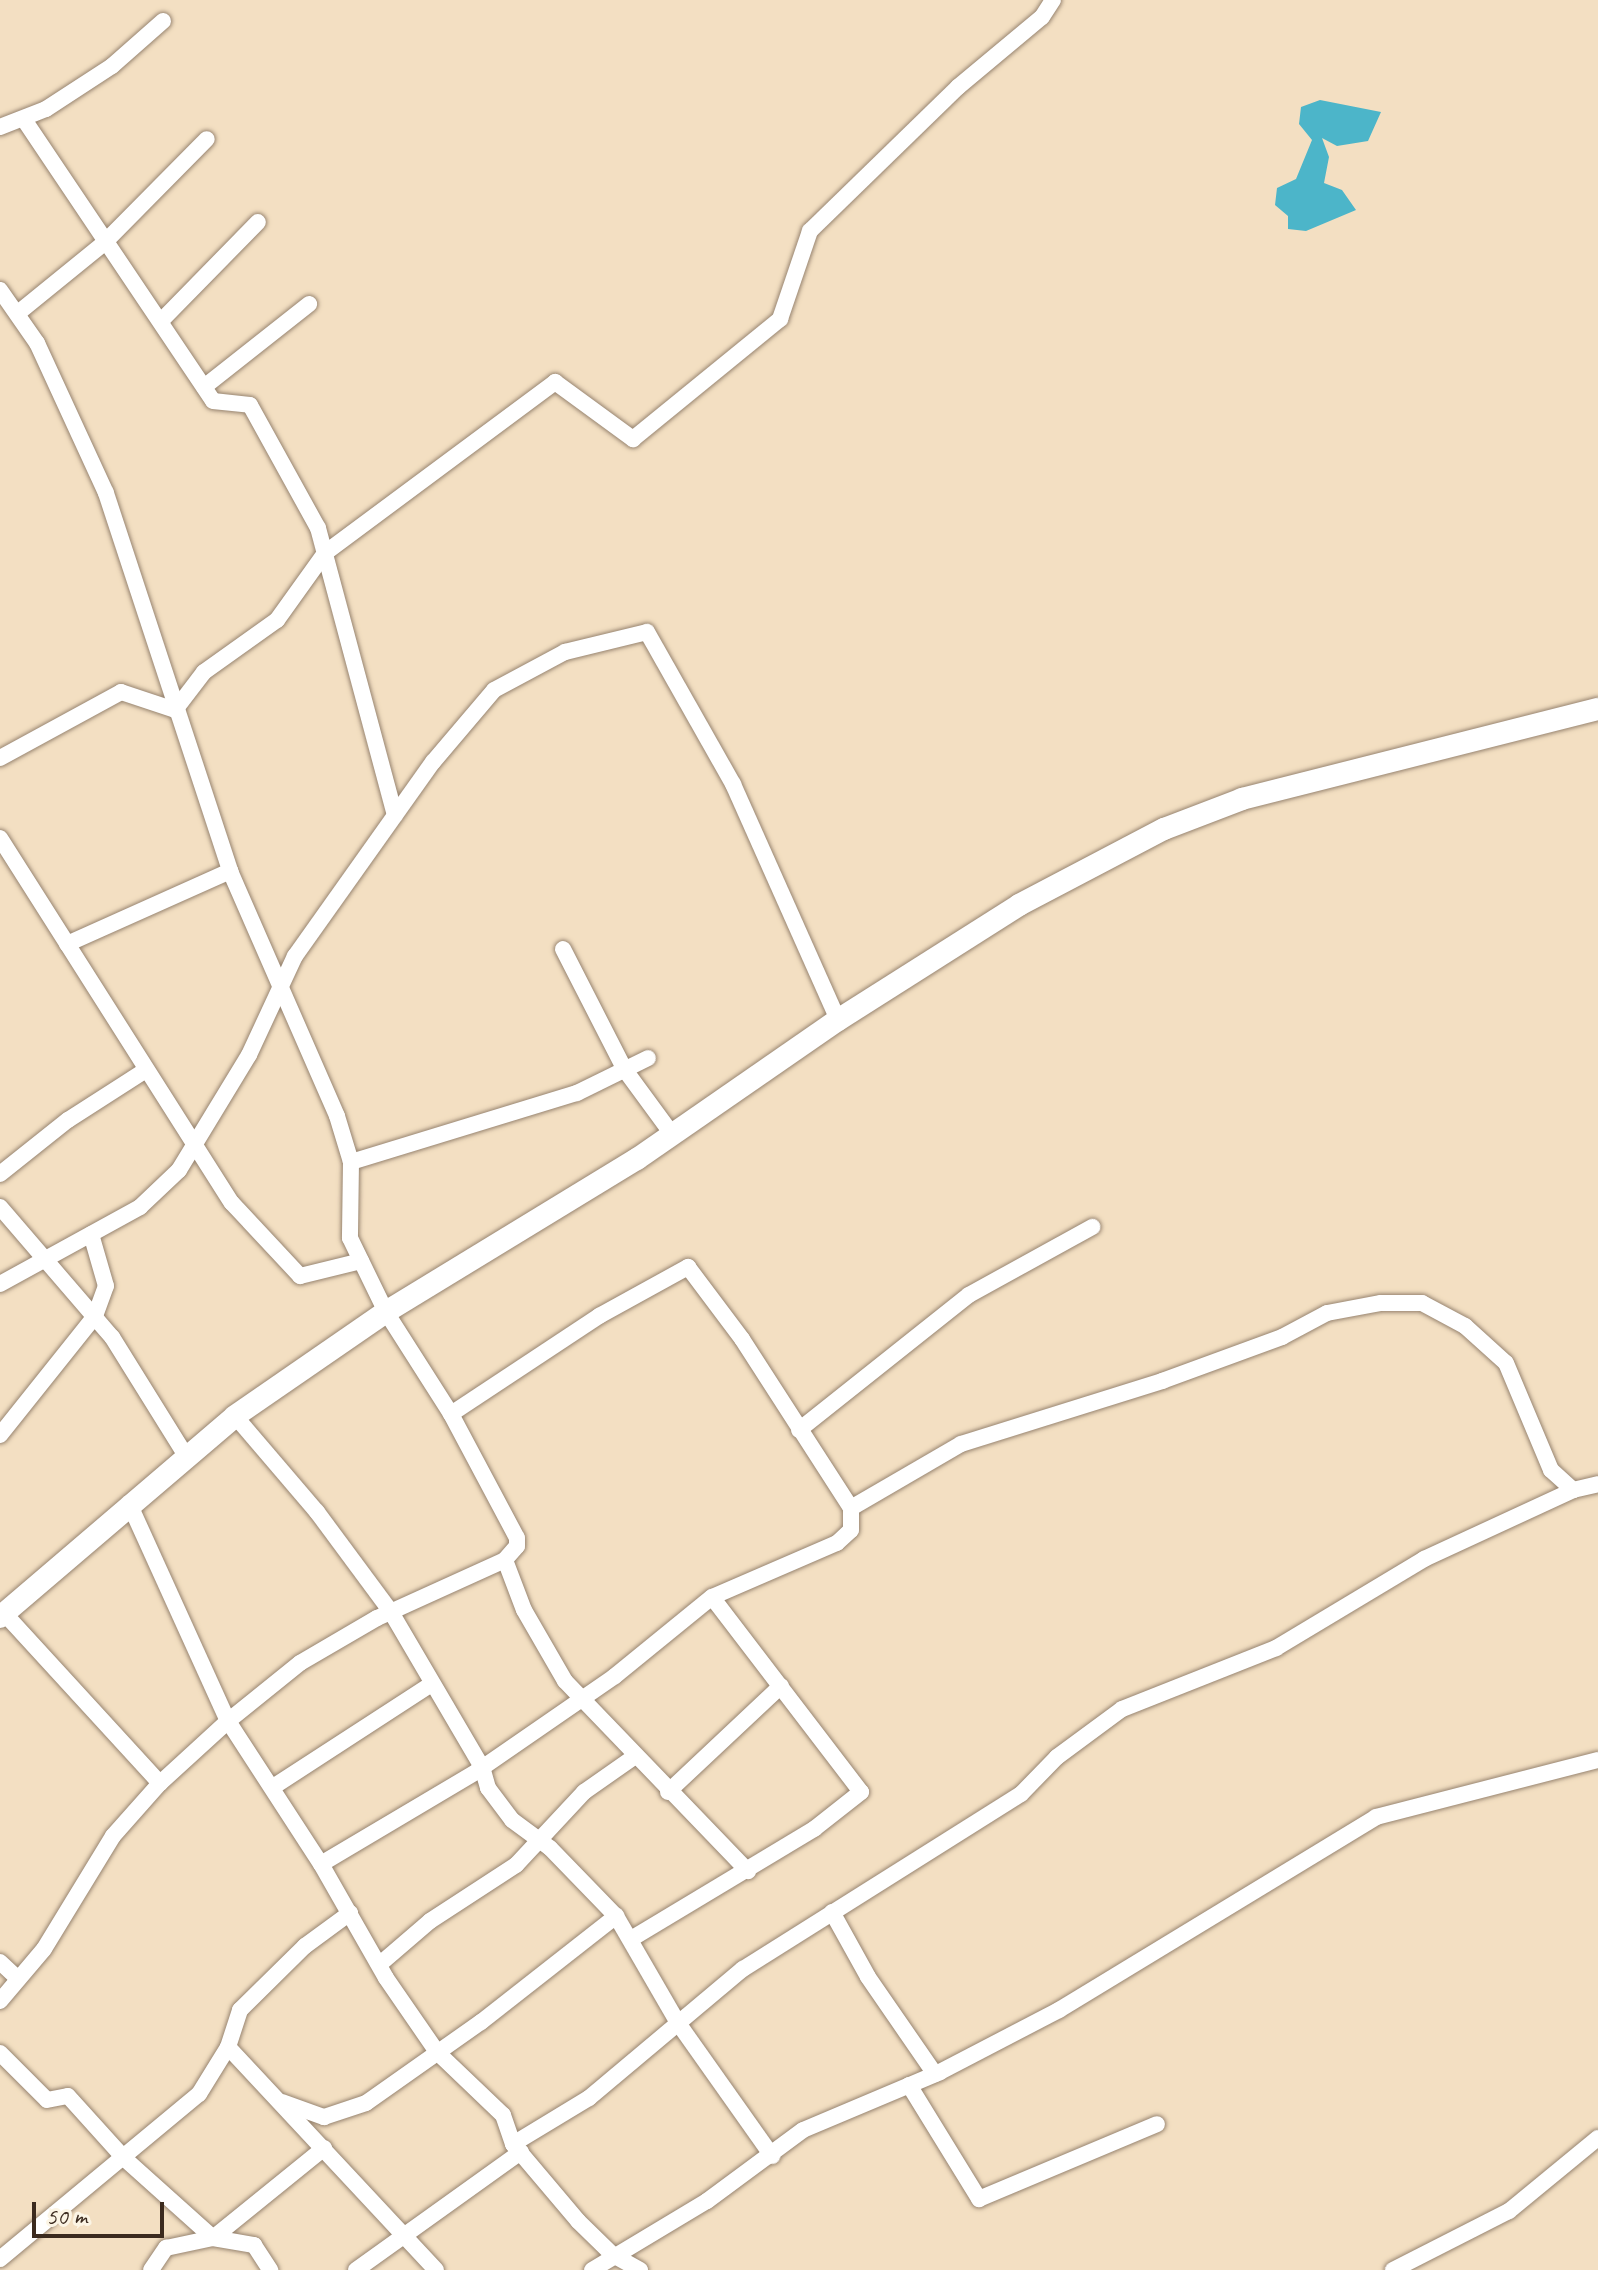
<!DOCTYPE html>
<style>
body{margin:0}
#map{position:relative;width:1598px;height:2270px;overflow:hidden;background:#f3dfc2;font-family:Caveat,sans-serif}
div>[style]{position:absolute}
.water>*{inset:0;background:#4cb5c9}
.roads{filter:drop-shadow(0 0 2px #978470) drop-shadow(0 0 2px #978470)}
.minor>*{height:16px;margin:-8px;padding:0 8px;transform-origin:8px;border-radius:8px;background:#fff}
.major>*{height:22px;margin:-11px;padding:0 11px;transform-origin:11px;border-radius:11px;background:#fff}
span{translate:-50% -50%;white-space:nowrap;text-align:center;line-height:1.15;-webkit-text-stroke:6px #fcf5e5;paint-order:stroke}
.scale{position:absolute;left:32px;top:2202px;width:132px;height:36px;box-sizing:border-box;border:4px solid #3b2a1e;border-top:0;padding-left:10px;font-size:24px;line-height:28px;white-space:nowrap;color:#3b2a1e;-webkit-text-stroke:6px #fcf5e5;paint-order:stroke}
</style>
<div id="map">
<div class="water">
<i style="clip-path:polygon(1320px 100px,1381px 112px,1368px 141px,1337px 146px,1322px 138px,1329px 157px,1324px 183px,1342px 190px,1356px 210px,1306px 231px,1288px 229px,1288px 216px,1275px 205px,1277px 188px,1296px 179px,1312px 140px,1299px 124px,1301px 107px)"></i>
</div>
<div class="roads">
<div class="minor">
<i style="left:25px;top:121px;width:337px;rotate:56.1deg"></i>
<i style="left:213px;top:401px;width:37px;rotate:6deg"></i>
<i style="left:250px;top:405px;width:141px;rotate:61.1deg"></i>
<i style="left:318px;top:528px;width:297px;rotate:75deg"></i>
<i style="left:0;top:127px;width:49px;rotate:-21.4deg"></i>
<i style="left:46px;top:109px;width:79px;rotate:-33.1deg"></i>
<i style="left:112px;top:66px;width:68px;rotate:-41.4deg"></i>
<i style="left:0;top:290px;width:65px;rotate:55.1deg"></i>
<i style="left:37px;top:343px;width:165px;rotate:65.3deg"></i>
<i style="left:106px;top:493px;width:398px;rotate:71.8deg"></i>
<i style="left:230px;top:871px;width:267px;rotate:66.4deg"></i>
<i style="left:337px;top:1116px;width:48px;rotate:73.1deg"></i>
<i style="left:351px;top:1162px;width:76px;rotate:90.8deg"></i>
<i style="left:350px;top:1238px;width:82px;rotate:64.1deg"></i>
<i style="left:386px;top:1312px;width:121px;rotate:57.5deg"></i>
<i style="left:451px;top:1414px;width:140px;rotate:62deg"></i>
<i style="left:517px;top:1538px;width:8px;rotate:90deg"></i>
<i style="left:517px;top:1546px;width:18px;rotate:131deg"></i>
<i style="left:505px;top:1560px;width:141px;rotate:155.6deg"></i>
<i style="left:377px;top:1618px;width:89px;rotate:149.7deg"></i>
<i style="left:300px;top:1663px;width:92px;rotate:141.1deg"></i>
<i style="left:228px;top:1721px;width:92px;rotate:137.6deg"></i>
<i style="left:160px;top:1783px;width:71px;rotate:131.6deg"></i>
<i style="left:113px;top:1836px;width:132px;rotate:121.4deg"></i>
<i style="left:44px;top:1949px;width:68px;rotate:130.2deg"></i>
<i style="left:18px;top:313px;width:111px;rotate:-39.1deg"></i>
<i style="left:104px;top:243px;width:146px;rotate:-45.3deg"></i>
<i style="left:162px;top:320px;width:137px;rotate:-45.6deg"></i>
<i style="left:204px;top:387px;width:134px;rotate:-38.3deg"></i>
<i style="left:0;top:758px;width:138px;rotate:-28.6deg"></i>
<i style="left:121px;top:692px;width:57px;rotate:18.4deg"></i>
<i style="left:175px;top:710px;width:48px;rotate:-52.7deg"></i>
<i style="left:204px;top:672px;width:90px;rotate:-35.5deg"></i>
<i style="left:277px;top:620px;width:82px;rotate:-54.4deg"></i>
<i style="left:325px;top:553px;width:287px;rotate:-36.6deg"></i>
<i style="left:555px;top:382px;width:97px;rotate:36.2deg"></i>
<i style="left:633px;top:439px;width:190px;rotate:-39.2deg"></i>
<i style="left:780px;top:319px;width:93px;rotate:-71.2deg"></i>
<i style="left:810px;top:231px;width:206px;rotate:-44.2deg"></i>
<i style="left:958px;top:87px;width:109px;rotate:-39.8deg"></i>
<i style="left:1042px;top:17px;width:20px;rotate:-57deg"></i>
<i style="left:0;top:838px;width:432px;rotate:57.6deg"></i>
<i style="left:232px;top:1203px;width:100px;rotate:47deg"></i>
<i style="left:300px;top:1276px;width:63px;rotate:-13.8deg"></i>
<i style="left:67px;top:944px;width:179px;rotate:-24.1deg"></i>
<i style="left:563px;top:949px;width:136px;rotate:62.9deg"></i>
<i style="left:625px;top:1070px;width:79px;rotate:53.7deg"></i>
<i style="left:351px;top:1162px;width:236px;rotate:-17deg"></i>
<i style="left:577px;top:1093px;width:79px;rotate:-26.2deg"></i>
<i style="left:0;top:1174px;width:87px;rotate:-38.5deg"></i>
<i style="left:68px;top:1120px;width:93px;rotate:-32.7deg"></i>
<i style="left:0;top:1207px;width:172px;rotate:49.3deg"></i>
<i style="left:112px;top:1337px;width:140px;rotate:58.1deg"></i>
<i style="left:0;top:1284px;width:160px;rotate:-28.8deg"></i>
<i style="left:140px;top:1207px;width:54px;rotate:-43.5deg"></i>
<i style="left:179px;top:1170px;width:135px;rotate:-58.7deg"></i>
<i style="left:249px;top:1055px;width:109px;rotate:-65.1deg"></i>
<i style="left:295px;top:956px;width:238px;rotate:-54.6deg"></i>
<i style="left:433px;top:762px;width:94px;rotate:-49.7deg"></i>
<i style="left:494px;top:690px;width:81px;rotate:-28.2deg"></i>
<i style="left:565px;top:652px;width:84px;rotate:-13.7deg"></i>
<i style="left:647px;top:632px;width:175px;rotate:60.5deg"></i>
<i style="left:733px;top:784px;width:258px;rotate:66deg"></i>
<i style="left:451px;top:1414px;width:178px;rotate:-33.5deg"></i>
<i style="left:599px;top:1316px;width:102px;rotate:-28.8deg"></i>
<i style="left:688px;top:1267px;width:90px;rotate:53.1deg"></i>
<i style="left:742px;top:1339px;width:201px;rotate:57.2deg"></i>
<i style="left:235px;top:1416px;width:126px;rotate:49.5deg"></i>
<i style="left:317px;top:1512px;width:124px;rotate:53.5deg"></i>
<i style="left:391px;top:1612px;width:180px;rotate:59.6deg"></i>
<i style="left:482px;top:1767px;width:22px;rotate:74deg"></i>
<i style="left:488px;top:1788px;width:40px;rotate:53deg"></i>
<i style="left:512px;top:1820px;width:47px;rotate:36.4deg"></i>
<i style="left:550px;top:1848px;width:95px;rotate:45.9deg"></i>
<i style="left:616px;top:1916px;width:124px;rotate:59.9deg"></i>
<i style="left:678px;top:2023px;width:163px;rotate:54.7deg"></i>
<i style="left:799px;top:1430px;width:217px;rotate:-38.5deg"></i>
<i style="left:969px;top:1295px;width:141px;rotate:-28.9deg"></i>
<i style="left:0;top:1435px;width:152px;rotate:-51.4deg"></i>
<i style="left:95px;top:1316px;width:32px;rotate:-70deg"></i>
<i style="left:106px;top:1286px;width:54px;rotate:-106.1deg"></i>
<i style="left:129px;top:1503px;width:239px;rotate:65.6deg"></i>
<i style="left:228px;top:1721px;width:171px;rotate:57deg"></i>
<i style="left:321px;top:1864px;width:131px;rotate:60.3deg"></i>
<i style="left:386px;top:1978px;width:90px;rotate:55.4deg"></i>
<i style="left:437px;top:2052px;width:91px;rotate:43.7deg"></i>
<i style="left:503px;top:2115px;width:31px;rotate:71deg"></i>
<i style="left:513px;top:2144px;width:101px;rotate:49.8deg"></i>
<i style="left:578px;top:2221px;width:49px;rotate:44.2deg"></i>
<i style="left:613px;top:2255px;width:31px;rotate:29deg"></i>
<i style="left:505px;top:1560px;width:53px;rotate:69.2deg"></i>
<i style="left:524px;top:1610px;width:82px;rotate:60deg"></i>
<i style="left:565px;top:1681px;width:264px;rotate:46.1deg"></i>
<i style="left:4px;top:1613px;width:231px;rotate:47.5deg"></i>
<i style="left:273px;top:1787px;width:187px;rotate:-33deg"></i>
<i style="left:668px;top:1792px;width:155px;rotate:-43.2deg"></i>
<i style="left:321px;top:1864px;width:180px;rotate:-30.7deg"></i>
<i style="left:476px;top:1772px;width:169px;rotate:-34.6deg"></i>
<i style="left:615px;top:1676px;width:125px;rotate:-39.2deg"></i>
<i style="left:712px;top:1597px;width:136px;rotate:-23.4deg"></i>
<i style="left:837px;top:1543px;width:19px;rotate:-43deg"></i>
<i style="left:851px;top:1530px;width:22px;rotate:-90deg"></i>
<i style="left:851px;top:1508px;width:127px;rotate:-30.2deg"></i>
<i style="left:961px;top:1444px;width:211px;rotate:-17.4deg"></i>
<i style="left:1162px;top:1381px;width:128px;rotate:-20.1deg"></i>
<i style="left:1282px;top:1337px;width:51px;rotate:-28.1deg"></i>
<i style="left:1327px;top:1313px;width:55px;rotate:-10.5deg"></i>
<i style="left:1381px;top:1303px;width:41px"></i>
<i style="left:1422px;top:1303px;width:49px;rotate:28.1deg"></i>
<i style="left:1465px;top:1326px;width:55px;rotate:42.1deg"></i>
<i style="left:1506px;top:1363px;width:116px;rotate:67.2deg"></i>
<i style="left:1551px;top:1470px;width:30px;rotate:42deg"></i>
<i style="left:832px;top:1912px;width:74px;rotate:61deg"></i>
<i style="left:868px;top:1977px;width:118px;rotate:55.4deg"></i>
<i style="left:631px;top:1939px;width:214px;rotate:-31deg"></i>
<i style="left:814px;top:1829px;width:60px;rotate:-38.2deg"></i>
<i style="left:861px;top:1792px;width:245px;rotate:-127.4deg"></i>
<i style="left:0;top:1962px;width:22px;rotate:43deg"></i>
<i style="left:380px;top:1964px;width:66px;rotate:-40.7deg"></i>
<i style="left:430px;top:1921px;width:103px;rotate:-33.1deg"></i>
<i style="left:516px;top:1865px;width:100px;rotate:-47deg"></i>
<i style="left:584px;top:1792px;width:61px;rotate:-35deg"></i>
<i style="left:228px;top:2047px;width:305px;rotate:47deg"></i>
<i style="left:0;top:2053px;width:66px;rotate:45deg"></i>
<i style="left:47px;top:2100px;width:21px;rotate:-11deg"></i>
<i style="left:68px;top:2096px;width:85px;rotate:47.9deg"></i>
<i style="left:125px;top:2159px;width:118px;rotate:41.9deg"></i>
<i style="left:213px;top:2238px;width:42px;rotate:9.7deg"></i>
<i style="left:254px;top:2245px;width:30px;rotate:57deg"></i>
<i style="left:909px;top:2085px;width:134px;rotate:58.4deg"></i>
<i style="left:979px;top:2199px;width:193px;rotate:-22.8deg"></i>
<i style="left:282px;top:2102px;width:45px;rotate:19.7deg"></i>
<i style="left:324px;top:2117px;width:44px;rotate:-18.4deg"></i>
<i style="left:366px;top:2103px;width:141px;rotate:-35.2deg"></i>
<i style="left:481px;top:2022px;width:172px;rotate:-38.1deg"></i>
<i style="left:513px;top:2144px;width:89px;rotate:-31.2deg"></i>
<i style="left:589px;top:2098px;width:201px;rotate:-40deg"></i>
<i style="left:743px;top:1969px;width:328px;rotate:-32.2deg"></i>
<i style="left:1021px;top:1794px;width:52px;rotate:-45.8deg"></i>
<i style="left:1057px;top:1757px;width:81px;rotate:-36.4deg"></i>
<i style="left:1122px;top:1709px;width:166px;rotate:-21.6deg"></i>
<i style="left:1276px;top:1648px;width:173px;rotate:-31deg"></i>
<i style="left:1424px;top:1559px;width:164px;rotate:-24.8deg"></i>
<i style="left:1573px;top:1490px;width:26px;rotate:-13deg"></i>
<i style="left:0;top:2259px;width:259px;rotate:-39.7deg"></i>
<i style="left:199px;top:2094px;width:55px;rotate:-58.3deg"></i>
<i style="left:228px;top:2047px;width:39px;rotate:-72deg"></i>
<i style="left:240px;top:2010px;width:91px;rotate:-44.6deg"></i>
<i style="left:305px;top:1946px;width:56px;rotate:-36.3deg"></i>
<i style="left:151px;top:2270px;width:27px;rotate:-56deg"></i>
<i style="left:166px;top:2248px;width:48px;rotate:-12deg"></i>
<i style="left:213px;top:2238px;width:143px;rotate:-39deg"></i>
<i style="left:356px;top:2270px;width:203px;rotate:-35.6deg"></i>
<i style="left:592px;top:2270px;width:134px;rotate:-31deg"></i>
<i style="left:707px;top:2201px;width:119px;rotate:-36.5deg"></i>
<i style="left:803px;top:2130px;width:149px;rotate:-22.9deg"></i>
<i style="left:940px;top:2072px;width:134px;rotate:-27.5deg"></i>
<i style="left:1059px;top:2010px;width:371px;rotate:-31.3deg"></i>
<i style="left:1376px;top:1817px;width:229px;rotate:-14.4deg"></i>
<i style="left:1393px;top:2270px;width:130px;rotate:-27deg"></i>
<i style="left:1509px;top:2211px;width:115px;rotate:-39.4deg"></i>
</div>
<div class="major">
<i style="left:0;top:1617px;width:309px;rotate:-40.5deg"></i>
<i style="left:235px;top:1416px;width:183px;rotate:-34.6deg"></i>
<i style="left:386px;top:1312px;width:294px;rotate:-31.4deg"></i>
<i style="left:637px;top:1159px;width:244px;rotate:-34.7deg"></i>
<i style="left:838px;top:1020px;width:214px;rotate:-32.4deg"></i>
<i style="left:1019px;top:905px;width:164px;rotate:-27.7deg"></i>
<i style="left:1164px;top:829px;width:84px;rotate:-21deg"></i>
<i style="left:1242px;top:799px;width:367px;rotate:-14.2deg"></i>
</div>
</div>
<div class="scale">50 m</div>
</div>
